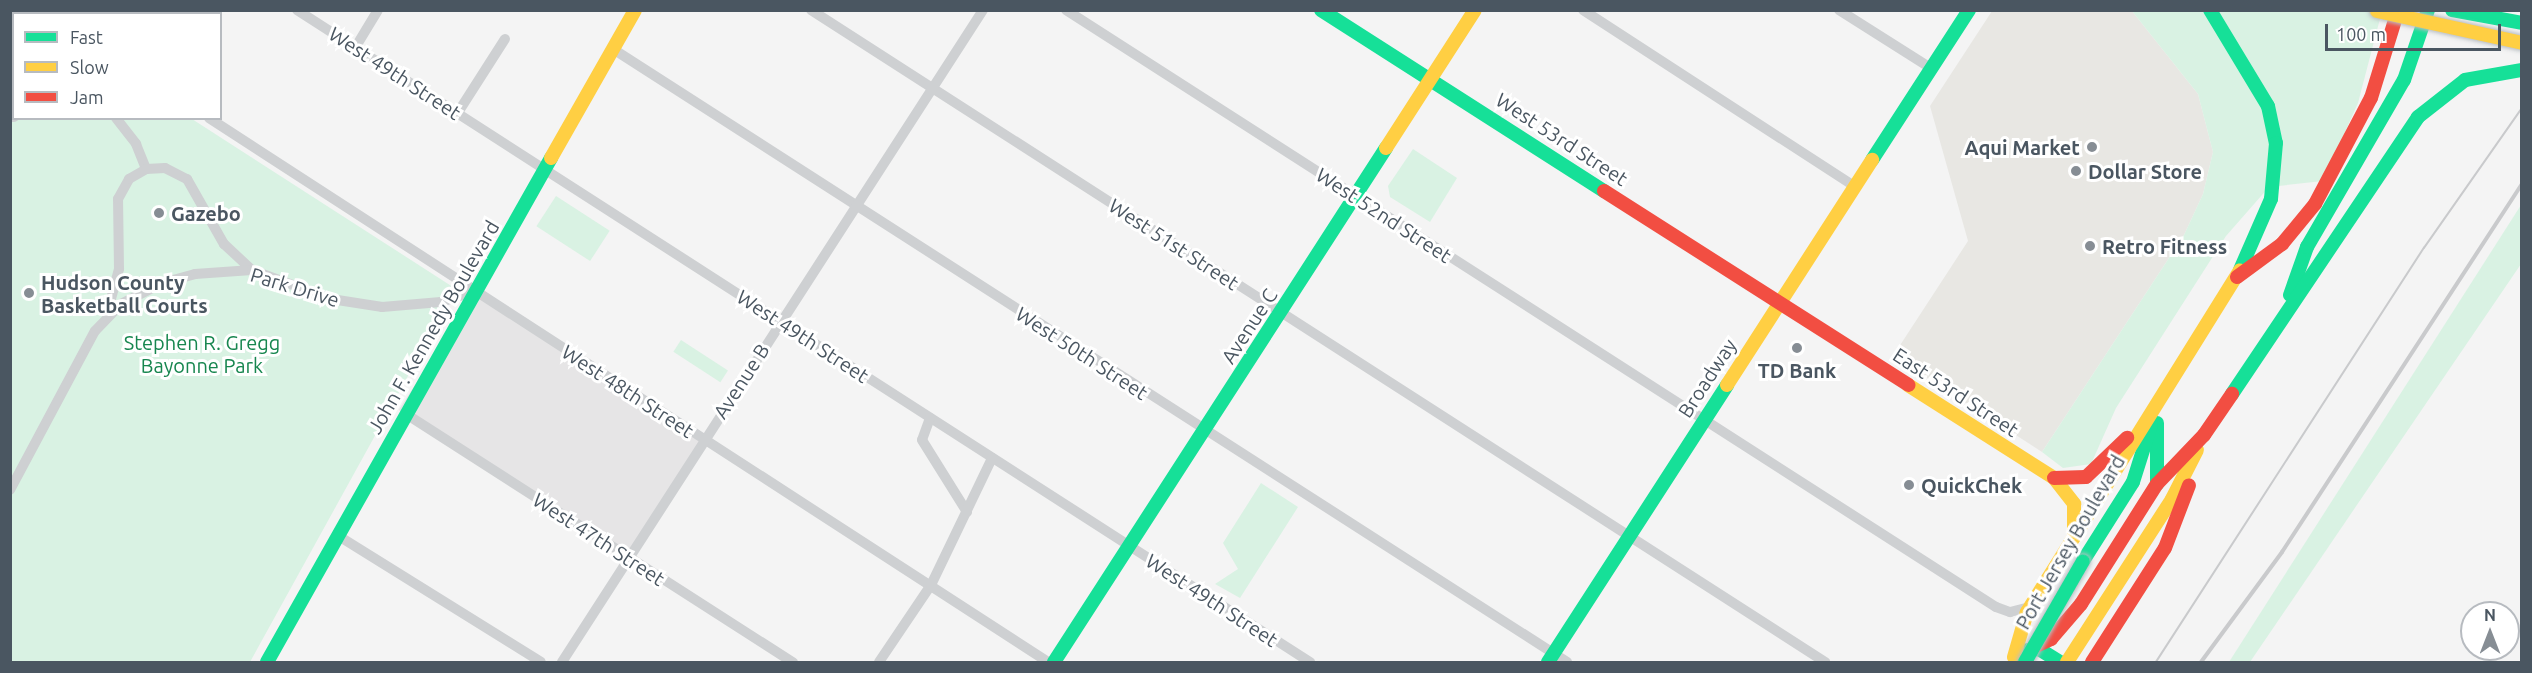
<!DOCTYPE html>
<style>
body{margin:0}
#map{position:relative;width:2532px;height:673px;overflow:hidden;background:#f4f4f4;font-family:Ubuntu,sans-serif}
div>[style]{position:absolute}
.commercial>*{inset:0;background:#e8e7e3}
.education>*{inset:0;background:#e6e5e6;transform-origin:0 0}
.green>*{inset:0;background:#d9f2e3;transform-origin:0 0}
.water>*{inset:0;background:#aee2f0}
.street>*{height:10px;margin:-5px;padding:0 5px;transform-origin:5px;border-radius:5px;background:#ced0d2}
.fast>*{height:14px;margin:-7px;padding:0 7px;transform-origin:7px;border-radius:7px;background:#16e098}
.slow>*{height:14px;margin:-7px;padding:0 7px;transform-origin:7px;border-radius:7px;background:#ffcf43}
.jam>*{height:14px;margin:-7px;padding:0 7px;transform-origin:7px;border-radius:7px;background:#f24e42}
.tram>*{height:1.5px;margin:-0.75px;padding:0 0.75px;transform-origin:0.75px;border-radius:0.75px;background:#c9cacc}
.rail>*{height:4px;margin:-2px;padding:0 2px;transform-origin:2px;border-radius:2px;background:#c9cacc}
.bridges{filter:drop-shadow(0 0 2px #b9bec3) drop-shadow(0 0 2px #b9bec3)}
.fast-bridge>*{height:14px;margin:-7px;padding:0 7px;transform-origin:7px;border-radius:7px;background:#16e098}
.slow-bridge>*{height:14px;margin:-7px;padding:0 7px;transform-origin:7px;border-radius:7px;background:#ffcf43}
.dots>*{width:16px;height:16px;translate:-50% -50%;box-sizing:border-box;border:3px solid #fff;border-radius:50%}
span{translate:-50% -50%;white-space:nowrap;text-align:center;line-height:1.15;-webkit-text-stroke:6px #fff;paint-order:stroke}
.street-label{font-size:20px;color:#4a5661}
.poi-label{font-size:20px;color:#4a5661;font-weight:700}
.right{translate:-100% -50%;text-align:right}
.left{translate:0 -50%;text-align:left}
.park-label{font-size:20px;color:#17864f}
.frame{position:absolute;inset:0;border:12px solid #4a5661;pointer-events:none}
.legend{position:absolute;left:12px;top:12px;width:210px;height:108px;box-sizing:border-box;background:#fff;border:2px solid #b7bbc0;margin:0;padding:8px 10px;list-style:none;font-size:18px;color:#4a5661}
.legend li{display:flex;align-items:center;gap:12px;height:30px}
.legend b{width:30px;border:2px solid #b7bbc0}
.north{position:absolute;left:2460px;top:601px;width:60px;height:60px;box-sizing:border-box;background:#fff;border:2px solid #b7bbc0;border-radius:50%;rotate:0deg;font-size:16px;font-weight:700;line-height:24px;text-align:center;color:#4a5661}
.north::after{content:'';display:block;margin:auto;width:21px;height:27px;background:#868d94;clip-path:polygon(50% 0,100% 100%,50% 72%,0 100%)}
.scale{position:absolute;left:2325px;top:24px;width:176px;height:27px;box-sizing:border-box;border:3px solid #4a5661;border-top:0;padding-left:8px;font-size:18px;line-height:21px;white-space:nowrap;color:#4a5661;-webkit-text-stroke:4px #fff;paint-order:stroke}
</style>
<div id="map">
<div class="commercial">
<i style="clip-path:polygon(1992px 11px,2132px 11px,2198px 94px,2213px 152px,2203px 194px,2184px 235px,2042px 452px,1893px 356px,1968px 241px,1930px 106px)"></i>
</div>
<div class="education">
<i style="left:476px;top:291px;width:272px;height:142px;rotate:33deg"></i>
</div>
<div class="green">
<i style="clip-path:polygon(2132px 11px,2382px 11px,2358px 103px,2323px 181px,2269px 187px,2226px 236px,2116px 408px,2091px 464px,2063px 468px,2042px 452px,2184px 235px,2203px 194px,2213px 152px,2198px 94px)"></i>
<i style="clip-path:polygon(11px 22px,14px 118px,192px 119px,456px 289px,250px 662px,11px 662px)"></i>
<i style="clip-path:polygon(1413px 149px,1457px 178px,1430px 222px,1390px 197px,1388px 186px)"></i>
<i style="left:556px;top:196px;width:64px;height:36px;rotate:33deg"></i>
<i style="clip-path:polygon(2521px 205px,2521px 264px,2250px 662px,2229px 662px)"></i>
<i style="left:681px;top:340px;width:56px;height:14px;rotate:33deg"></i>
<i style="clip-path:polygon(1261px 483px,1298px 507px,1240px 598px,1215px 584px,1238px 569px,1223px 543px)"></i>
</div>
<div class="water">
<i style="clip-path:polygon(10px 11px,11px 10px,106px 11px,14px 14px,13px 24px)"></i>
</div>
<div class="street">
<i style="left:297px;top:10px;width:1205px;rotate:32.77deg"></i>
<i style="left:811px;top:10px;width:1206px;rotate:32.74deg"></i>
<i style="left:1066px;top:10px;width:1105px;rotate:32.7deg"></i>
<i style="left:1996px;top:607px;width:15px;rotate:20deg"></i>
<i style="left:2010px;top:612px;width:21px;rotate:-14deg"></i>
<i style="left:1583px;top:10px;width:323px;rotate:33deg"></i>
<i style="left:1839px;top:10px;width:107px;rotate:32.3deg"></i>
<i style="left:355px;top:48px;width:44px;rotate:-58.8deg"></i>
<i style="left:613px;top:49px;width:1134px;rotate:32.72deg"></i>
<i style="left:457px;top:114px;width:89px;rotate:-57.4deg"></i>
<i style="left:10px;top:117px;width:4px"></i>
<i style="left:116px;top:118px;width:33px;rotate:52deg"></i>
<i style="left:136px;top:144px;width:27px;rotate:68deg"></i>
<i style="left:209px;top:118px;width:1000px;rotate:32.96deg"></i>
<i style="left:107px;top:314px;width:47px;rotate:-75.1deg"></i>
<i style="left:119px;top:269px;width:70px;rotate:-90.8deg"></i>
<i style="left:118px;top:199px;width:23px;rotate:-61deg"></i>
<i style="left:129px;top:179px;width:20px;rotate:-30deg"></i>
<i style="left:146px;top:169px;width:19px;rotate:-3deg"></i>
<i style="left:165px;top:168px;width:25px;rotate:27deg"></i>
<i style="left:187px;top:179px;width:75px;rotate:60.4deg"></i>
<i style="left:224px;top:244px;width:38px;rotate:43deg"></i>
<i style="left:406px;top:414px;width:460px;rotate:32.7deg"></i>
<i style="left:930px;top:418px;width:23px;rotate:110deg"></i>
<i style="left:922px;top:440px;width:85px;rotate:58deg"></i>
<i style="left:10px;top:490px;width:180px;rotate:-61.9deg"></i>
<i style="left:95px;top:331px;width:37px;rotate:-46deg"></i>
<i style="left:121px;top:304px;width:46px;rotate:-27.1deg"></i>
<i style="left:162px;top:283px;width:34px;rotate:-15deg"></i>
<i style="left:195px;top:274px;width:57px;rotate:-4deg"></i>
<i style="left:252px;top:270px;width:84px;rotate:20.2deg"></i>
<i style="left:331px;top:299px;width:52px;rotate:8.9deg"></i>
<i style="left:382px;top:307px;width:59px;rotate:-4.8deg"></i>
<i style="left:441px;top:302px;width:36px;rotate:-18deg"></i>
<i style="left:337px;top:535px;width:240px;rotate:31.9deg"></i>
<i style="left:562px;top:662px;width:776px;rotate:-57.15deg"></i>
<i style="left:879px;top:662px;width:93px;rotate:-56deg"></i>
<i style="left:931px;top:585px;width:141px;rotate:-64.3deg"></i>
</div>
<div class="fast">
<i style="left:1321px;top:10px;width:336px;rotate:32.6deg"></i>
<i style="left:2210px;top:10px;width:112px;rotate:58.9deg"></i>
<i style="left:2268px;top:106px;width:38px;rotate:78deg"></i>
<i style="left:2276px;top:143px;width:56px;rotate:95.1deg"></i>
<i style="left:2271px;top:199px;width:77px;rotate:113.6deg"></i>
<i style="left:2452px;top:10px;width:71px;rotate:10.5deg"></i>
<i style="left:1872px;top:160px;width:179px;rotate:-57.1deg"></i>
<i style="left:2290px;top:295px;width:51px;rotate:-70.5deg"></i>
<i style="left:2307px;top:247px;width:193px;rotate:-59.9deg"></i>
<i style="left:2404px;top:80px;width:74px;rotate:-71.1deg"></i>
<i style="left:2232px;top:394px;width:334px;rotate:-56.1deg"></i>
<i style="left:2418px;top:117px;width:60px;rotate:-38.2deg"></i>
<i style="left:2465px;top:80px;width:58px;rotate:-10deg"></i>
<i style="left:2157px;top:423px;width:61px;rotate:90deg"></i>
<i style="left:2083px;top:561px;width:93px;rotate:-57.7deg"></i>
<i style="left:2133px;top:482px;width:60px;rotate:-72.5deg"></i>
<i style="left:2028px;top:650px;width:11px;rotate:-5deg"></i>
<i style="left:2039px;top:649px;width:25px;rotate:32deg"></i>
<i style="left:267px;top:662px;width:579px;rotate:-60.6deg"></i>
<i style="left:1054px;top:662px;width:612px;rotate:-57.14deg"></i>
<i style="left:1548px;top:662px;width:330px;rotate:-57.1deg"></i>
</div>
<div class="slow">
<i style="left:1386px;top:148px;width:164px;rotate:-57.2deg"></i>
<i style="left:551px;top:158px;width:170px;rotate:-60.4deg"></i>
<i style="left:1727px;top:385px;width:268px;rotate:-57.2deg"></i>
<i style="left:1908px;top:385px;width:173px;rotate:32.5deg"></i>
<i style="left:2054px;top:478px;width:33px;rotate:52deg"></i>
<i style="left:2074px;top:504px;width:33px;rotate:90deg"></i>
<i style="left:2074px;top:537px;width:89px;rotate:122.1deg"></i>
<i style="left:2027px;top:612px;width:47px;rotate:106.1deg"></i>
<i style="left:2074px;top:537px;width:314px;rotate:-58.1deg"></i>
<i style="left:2067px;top:662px;width:194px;rotate:-57.2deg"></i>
<i style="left:2172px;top:499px;width:55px;rotate:-63deg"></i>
</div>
<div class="jam">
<i style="left:1604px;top:191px;width:361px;rotate:32.5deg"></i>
<i style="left:2237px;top:277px;width:56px;rotate:-36.3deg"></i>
<i style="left:2282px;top:244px;width:52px;rotate:-50.5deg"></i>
<i style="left:2315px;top:204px;width:120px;rotate:-62.2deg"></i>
<i style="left:2371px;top:98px;width:92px;rotate:-72.9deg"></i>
<i style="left:2054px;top:478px;width:32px;rotate:-2deg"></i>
<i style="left:2086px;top:477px;width:57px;rotate:-43.6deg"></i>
<i style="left:2034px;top:647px;width:19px;rotate:-25deg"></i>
<i style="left:2051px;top:639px;width:46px;rotate:-49.4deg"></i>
<i style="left:2081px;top:604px;width:142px;rotate:-57.7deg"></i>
<i style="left:2157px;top:484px;width:68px;rotate:-46.2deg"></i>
<i style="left:2204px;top:435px;width:50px;rotate:-55.7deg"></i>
<i style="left:2092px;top:662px;width:135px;rotate:-57.4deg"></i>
<i style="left:2165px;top:548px;width:67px;rotate:-69.1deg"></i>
</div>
<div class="tram">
<i style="left:2156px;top:662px;width:493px;rotate:-57.1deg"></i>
<i style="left:2424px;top:248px;width:171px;rotate:-55deg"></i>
</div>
<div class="rail">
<i style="left:2201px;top:662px;width:137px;rotate:-53.6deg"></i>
<i style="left:2282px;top:552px;width:439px;rotate:-56.9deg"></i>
</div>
<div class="bridges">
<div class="fast-bridge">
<i style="left:2025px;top:662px;width:116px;rotate:-60.1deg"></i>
</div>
<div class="slow-bridge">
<i style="left:2377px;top:11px;width:148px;rotate:12.4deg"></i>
</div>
</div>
<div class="dots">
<i style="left:2092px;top:147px;background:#868d94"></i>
<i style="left:2076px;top:171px;background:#868d94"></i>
<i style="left:159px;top:213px;background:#868d94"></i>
<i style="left:2090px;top:246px;background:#868d94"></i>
<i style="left:29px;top:293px;background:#868d94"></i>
<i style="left:1797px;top:348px;background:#868d94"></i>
<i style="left:1909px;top:485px;background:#868d94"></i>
</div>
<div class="street-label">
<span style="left:395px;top:73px;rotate:33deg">West 49th Street</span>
<span style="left:1562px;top:139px;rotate:33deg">West 53rd Street</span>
<span style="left:1384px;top:215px;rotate:33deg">West 52nd Street</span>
<span style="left:1174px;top:244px;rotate:33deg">West 51st Street</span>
<span style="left:295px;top:287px;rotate:17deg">Park Drive</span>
<span style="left:1249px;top:326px;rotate:-57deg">Avenue C</span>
<span style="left:433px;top:327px;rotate:-60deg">John F. Kennedy Boulevard</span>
<span style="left:803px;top:336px;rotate:33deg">West 49th Street</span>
<span style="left:1082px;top:353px;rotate:33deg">West 50th Street</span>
<span style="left:1707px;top:378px;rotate:-57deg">Broadway</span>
<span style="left:741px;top:381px;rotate:-57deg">Avenue B</span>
<span style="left:628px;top:391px;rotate:33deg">West 48th Street</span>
<span style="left:1956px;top:392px;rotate:33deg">East 53rd Street</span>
<span style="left:599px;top:539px;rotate:33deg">West 47th Street</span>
<span style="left:2070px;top:542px;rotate:-60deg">Port Jersey Boulevard</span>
<span style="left:1212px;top:600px;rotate:33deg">West 49th Street</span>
</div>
<div class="poi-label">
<span class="right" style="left:2080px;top:147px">Aqui Market</span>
<span class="left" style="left:2088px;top:171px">Dollar Store</span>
<span class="left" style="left:171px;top:213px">Gazebo</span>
<span class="left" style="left:2102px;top:246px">Retro Fitness</span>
<span class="left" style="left:41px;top:294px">Hudson County<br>Basketball Courts</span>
<span style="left:1797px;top:370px">TD Bank</span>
<span class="left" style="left:1921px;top:485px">QuickChek</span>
</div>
<div class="park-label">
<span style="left:202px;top:354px">Stephen R. Gregg<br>Bayonne Park</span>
</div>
<div class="frame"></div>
<ul class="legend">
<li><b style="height:8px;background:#16e098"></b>Fast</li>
<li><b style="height:8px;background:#ffcf43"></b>Slow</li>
<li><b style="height:8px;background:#f24e42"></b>Jam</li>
</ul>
<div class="north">N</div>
<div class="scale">100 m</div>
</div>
